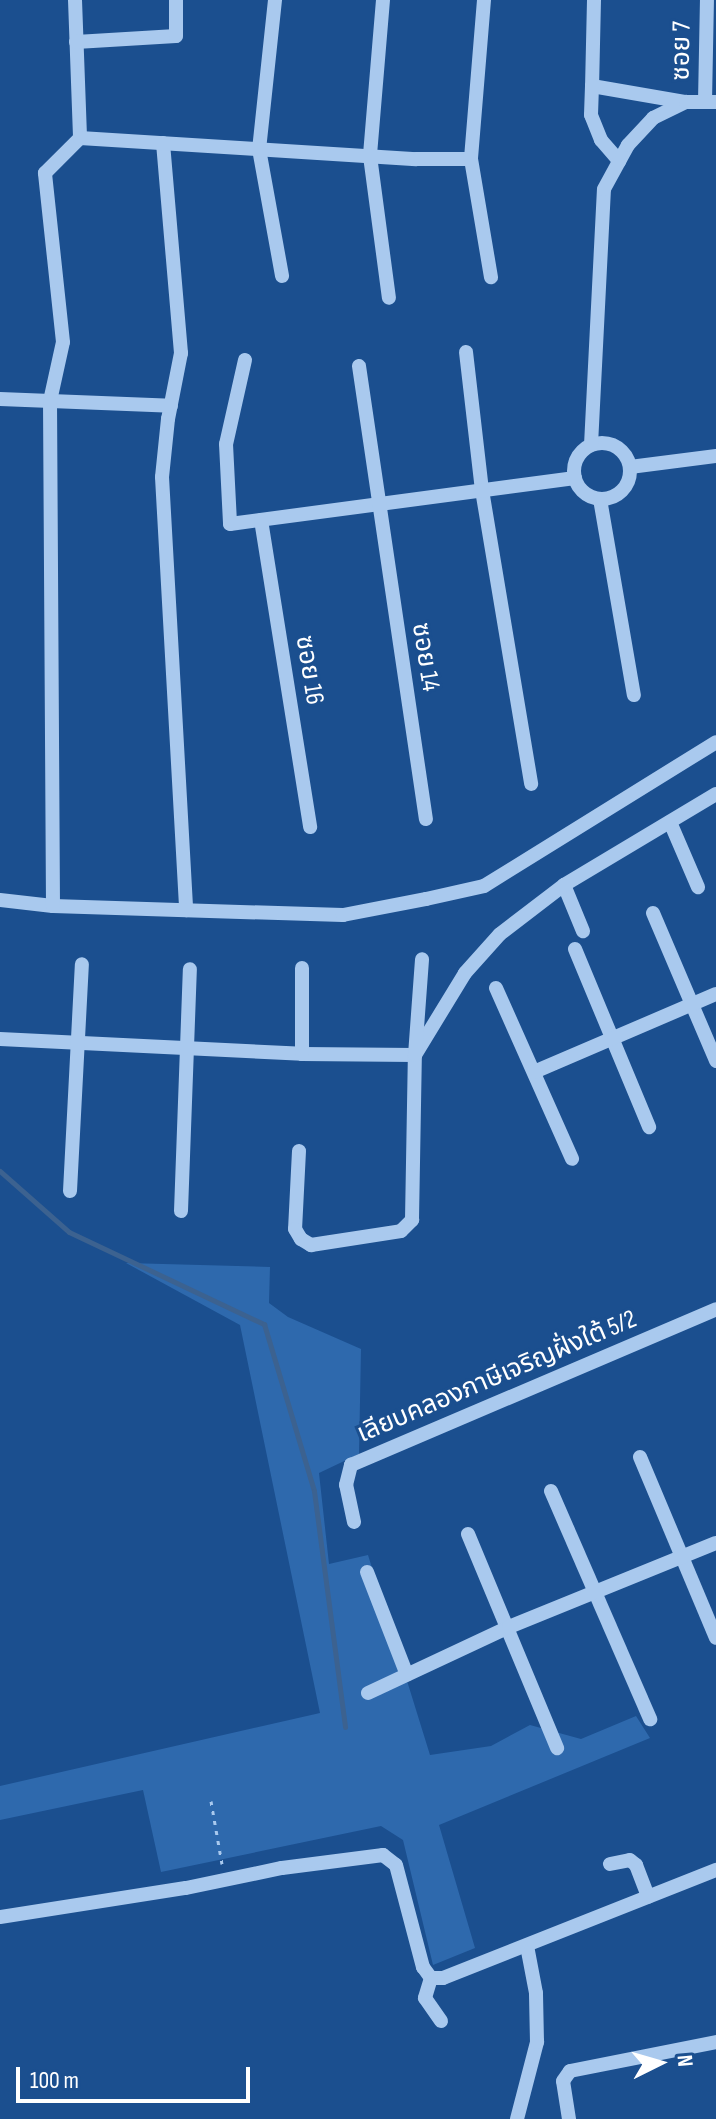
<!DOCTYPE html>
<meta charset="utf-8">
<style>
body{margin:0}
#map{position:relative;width:716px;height:2119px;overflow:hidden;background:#1b4f8f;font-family:"Sofia Sans Condensed","Noto Sans Thai",sans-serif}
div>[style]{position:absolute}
.green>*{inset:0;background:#2e69ad}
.stream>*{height:5px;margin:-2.5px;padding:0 2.5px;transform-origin:2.5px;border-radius:2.5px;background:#3c6290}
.path>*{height:3px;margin-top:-1.5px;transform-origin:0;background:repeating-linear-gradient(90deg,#a9c9ee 0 4px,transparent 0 10px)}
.minor>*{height:14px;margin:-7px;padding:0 7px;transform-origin:7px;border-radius:7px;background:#a9c9ee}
.minor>.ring{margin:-7px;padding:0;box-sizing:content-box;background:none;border:14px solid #a9c9ee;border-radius:50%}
span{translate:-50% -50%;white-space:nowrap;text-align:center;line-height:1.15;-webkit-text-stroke:6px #1b4f8f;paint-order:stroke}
.street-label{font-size:26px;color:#fff}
.north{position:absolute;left:620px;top:2023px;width:80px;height:80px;-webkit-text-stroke:6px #1b4f8f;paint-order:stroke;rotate:85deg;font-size:22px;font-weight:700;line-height:32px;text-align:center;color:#fff}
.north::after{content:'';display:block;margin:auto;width:28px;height:36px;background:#fff;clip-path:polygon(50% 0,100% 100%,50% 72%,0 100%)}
.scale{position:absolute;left:16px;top:2067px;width:234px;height:36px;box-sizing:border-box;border:4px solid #fff;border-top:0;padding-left:10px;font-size:24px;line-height:28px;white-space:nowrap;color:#fff;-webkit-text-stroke:6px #1b4f8f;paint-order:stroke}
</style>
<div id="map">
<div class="green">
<i style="clip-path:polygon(126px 1263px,270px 1267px,269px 1303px,288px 1317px,361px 1349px,359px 1454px,319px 1473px,329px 1564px,368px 1555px,430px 1755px,491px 1746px,530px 1725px,581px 1739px,636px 1716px,650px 1738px,439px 1825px,475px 1948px,433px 1965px,403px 1840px,381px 1826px,161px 1872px,143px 1790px,0 1820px,0 1786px,320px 1713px,240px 1325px)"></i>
</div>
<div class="stream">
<i style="left:0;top:1171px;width:92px;rotate:41.5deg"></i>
<i style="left:69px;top:1232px;width:216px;rotate:25.3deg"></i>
<i style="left:264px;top:1324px;width:174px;rotate:73.3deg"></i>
<i style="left:314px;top:1491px;width:238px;rotate:82.5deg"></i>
</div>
<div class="path">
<i style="left:211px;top:1801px;width:64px;rotate:80.1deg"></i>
</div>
<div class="minor">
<i style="left:75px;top:0;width:138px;rotate:87.9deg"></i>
<i style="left:275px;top:0;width:150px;rotate:96.1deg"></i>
<i style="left:259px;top:149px;width:129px;rotate:79.7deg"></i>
<i style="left:383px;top:0;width:157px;rotate:94.8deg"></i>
<i style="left:370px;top:156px;width:143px;rotate:82.4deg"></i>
<i style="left:484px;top:0;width:160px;rotate:94.7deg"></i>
<i style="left:471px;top:159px;width:120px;rotate:80.4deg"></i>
<i style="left:594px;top:0;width:86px;rotate:91.3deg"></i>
<i style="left:592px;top:86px;width:94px;rotate:9.8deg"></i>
<i style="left:76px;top:42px;width:100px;rotate:-3.4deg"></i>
<i style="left:176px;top:36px;width:36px;rotate:-90deg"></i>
<i style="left:592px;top:86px;width:29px;rotate:92deg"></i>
<i style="left:591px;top:115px;width:27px;rotate:68deg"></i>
<i style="left:601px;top:140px;width:28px;rotate:49deg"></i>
<i style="left:705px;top:102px;width:102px;rotate:-88.9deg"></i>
<i style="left:163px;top:143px;width:211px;rotate:85.1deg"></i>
<i style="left:181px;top:353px;width:67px;rotate:101.1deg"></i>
<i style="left:168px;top:419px;width:58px;rotate:95.9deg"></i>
<i style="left:162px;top:477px;width:434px;rotate:86.8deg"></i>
<i style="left:466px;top:352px;width:139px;rotate:83.4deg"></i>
<i style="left:482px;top:490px;width:298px;rotate:80.5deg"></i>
<i style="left:245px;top:360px;width:86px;rotate:102.7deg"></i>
<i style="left:226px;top:444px;width:80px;rotate:87.1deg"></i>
<i style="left:230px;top:524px;width:348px;rotate:-7.6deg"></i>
<i style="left:359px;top:366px;width:458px;rotate:81.6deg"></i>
<i style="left:0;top:399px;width:171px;rotate:2.3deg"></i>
<i class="ring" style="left:574px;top:443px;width:42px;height:42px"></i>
<i style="left:591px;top:445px;width:256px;rotate:-87.1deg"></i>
<i style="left:604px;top:189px;width:50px;rotate:-61.4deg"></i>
<i style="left:628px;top:145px;width:37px;rotate:-47deg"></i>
<i style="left:653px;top:118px;width:37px;rotate:-26deg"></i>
<i style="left:686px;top:102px;width:30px"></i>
<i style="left:630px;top:467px;width:87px;rotate:-7.3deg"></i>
<i style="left:600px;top:499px;width:199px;rotate:80.2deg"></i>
<i style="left:261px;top:520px;width:311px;rotate:80.9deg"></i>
<i style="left:670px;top:822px;width:71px;rotate:66.7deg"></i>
<i style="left:564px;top:885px;width:50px;rotate:67.6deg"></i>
<i style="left:0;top:900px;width:53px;rotate:6.5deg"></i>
<i style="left:53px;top:906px;width:290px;rotate:1.8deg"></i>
<i style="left:343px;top:915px;width:85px;rotate:-10.9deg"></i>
<i style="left:426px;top:899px;width:59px;rotate:-12.6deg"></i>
<i style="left:484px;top:886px;width:273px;rotate:-31.8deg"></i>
<i style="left:53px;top:906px;width:505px;rotate:-90.34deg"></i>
<i style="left:50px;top:401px;width:60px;rotate:-77.6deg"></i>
<i style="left:63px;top:342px;width:170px;rotate:-96.1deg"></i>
<i style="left:45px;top:173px;width:49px;rotate:-45deg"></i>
<i style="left:80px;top:138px;width:337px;rotate:3.6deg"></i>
<i style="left:416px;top:159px;width:55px"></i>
<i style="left:653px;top:913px;width:161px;rotate:66.9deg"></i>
<i style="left:575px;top:949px;width:193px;rotate:67.4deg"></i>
<i style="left:496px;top:988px;width:187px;rotate:66deg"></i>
<i style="left:0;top:1039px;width:302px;rotate:2.8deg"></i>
<i style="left:302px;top:1054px;width:113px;rotate:0.5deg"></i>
<i style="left:415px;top:1055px;width:96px;rotate:-58.6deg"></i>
<i style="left:465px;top:973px;width:52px;rotate:-48.1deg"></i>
<i style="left:500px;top:934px;width:81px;rotate:-37.4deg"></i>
<i style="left:564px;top:885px;width:177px;rotate:-30.9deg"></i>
<i style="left:302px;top:1054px;width:86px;rotate:-90deg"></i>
<i style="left:534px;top:1072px;width:198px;rotate:-23.2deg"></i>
<i style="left:299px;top:1151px;width:78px;rotate:92.9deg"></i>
<i style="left:295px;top:1229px;width:12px;rotate:59deg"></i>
<i style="left:301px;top:1239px;width:12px;rotate:31deg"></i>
<i style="left:311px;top:1245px;width:91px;rotate:-8.8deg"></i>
<i style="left:401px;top:1231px;width:16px;rotate:-45deg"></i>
<i style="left:412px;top:1220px;width:165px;rotate:-89deg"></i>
<i style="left:415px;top:1055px;width:96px;rotate:-85.8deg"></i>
<i style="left:70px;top:1191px;width:227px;rotate:-87deg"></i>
<i style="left:181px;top:1211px;width:242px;rotate:-87.9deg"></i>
<i style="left:640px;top:1457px;width:196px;rotate:67.2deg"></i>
<i style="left:551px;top:1491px;width:249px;rotate:66.5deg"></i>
<i style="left:354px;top:1522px;width:38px;rotate:-102deg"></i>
<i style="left:346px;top:1485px;width:21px;rotate:-76deg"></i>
<i style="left:351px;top:1465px;width:397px;rotate:-23.1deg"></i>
<i style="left:468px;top:1534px;width:232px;rotate:67.4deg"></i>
<i style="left:367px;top:1572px;width:110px;rotate:68.8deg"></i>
<i style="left:368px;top:1693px;width:156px;rotate:-25.1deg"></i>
<i style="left:509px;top:1627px;width:223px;rotate:-22.1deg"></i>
<i style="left:610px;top:1864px;width:20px;rotate:-11deg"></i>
<i style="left:630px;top:1860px;width:8px;rotate:40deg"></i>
<i style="left:636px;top:1865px;width:34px;rotate:69deg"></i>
<i style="left:0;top:1917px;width:188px;rotate:-8.9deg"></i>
<i style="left:186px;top:1888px;width:98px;rotate:-11.8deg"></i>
<i style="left:282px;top:1868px;width:102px;rotate:-7.3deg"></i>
<i style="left:383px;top:1855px;width:16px;rotate:38deg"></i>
<i style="left:396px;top:1865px;width:106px;rotate:75.2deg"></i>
<i style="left:423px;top:1967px;width:14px;rotate:54deg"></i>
<i style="left:431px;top:1978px;width:12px"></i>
<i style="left:443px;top:1978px;width:294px;rotate:-21.6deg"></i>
<i style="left:431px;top:1978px;width:21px;rotate:107deg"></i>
<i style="left:425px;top:1998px;width:28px;rotate:55deg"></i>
<i style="left:517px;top:2119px;width:80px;rotate:-75.4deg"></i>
<i style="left:537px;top:2042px;width:49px;rotate:-91.2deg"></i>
<i style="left:536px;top:1993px;width:48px;rotate:-100.8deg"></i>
<i style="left:569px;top:2119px;width:38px;rotate:-99deg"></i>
<i style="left:563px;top:2081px;width:12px;rotate:-55deg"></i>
<i style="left:570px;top:2071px;width:149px;rotate:-11.2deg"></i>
</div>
<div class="street-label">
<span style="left:682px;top:51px;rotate:-89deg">ซอย 7</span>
<span style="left:425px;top:657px;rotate:81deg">ซอย 14</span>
<span style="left:309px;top:670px;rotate:81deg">ซอย 16</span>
<span style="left:497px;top:1377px;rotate:-23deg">เลียบคลองภาษีเจริญฝั่งใต้ 5/2</span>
</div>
<div class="north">N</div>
<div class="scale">100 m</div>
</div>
